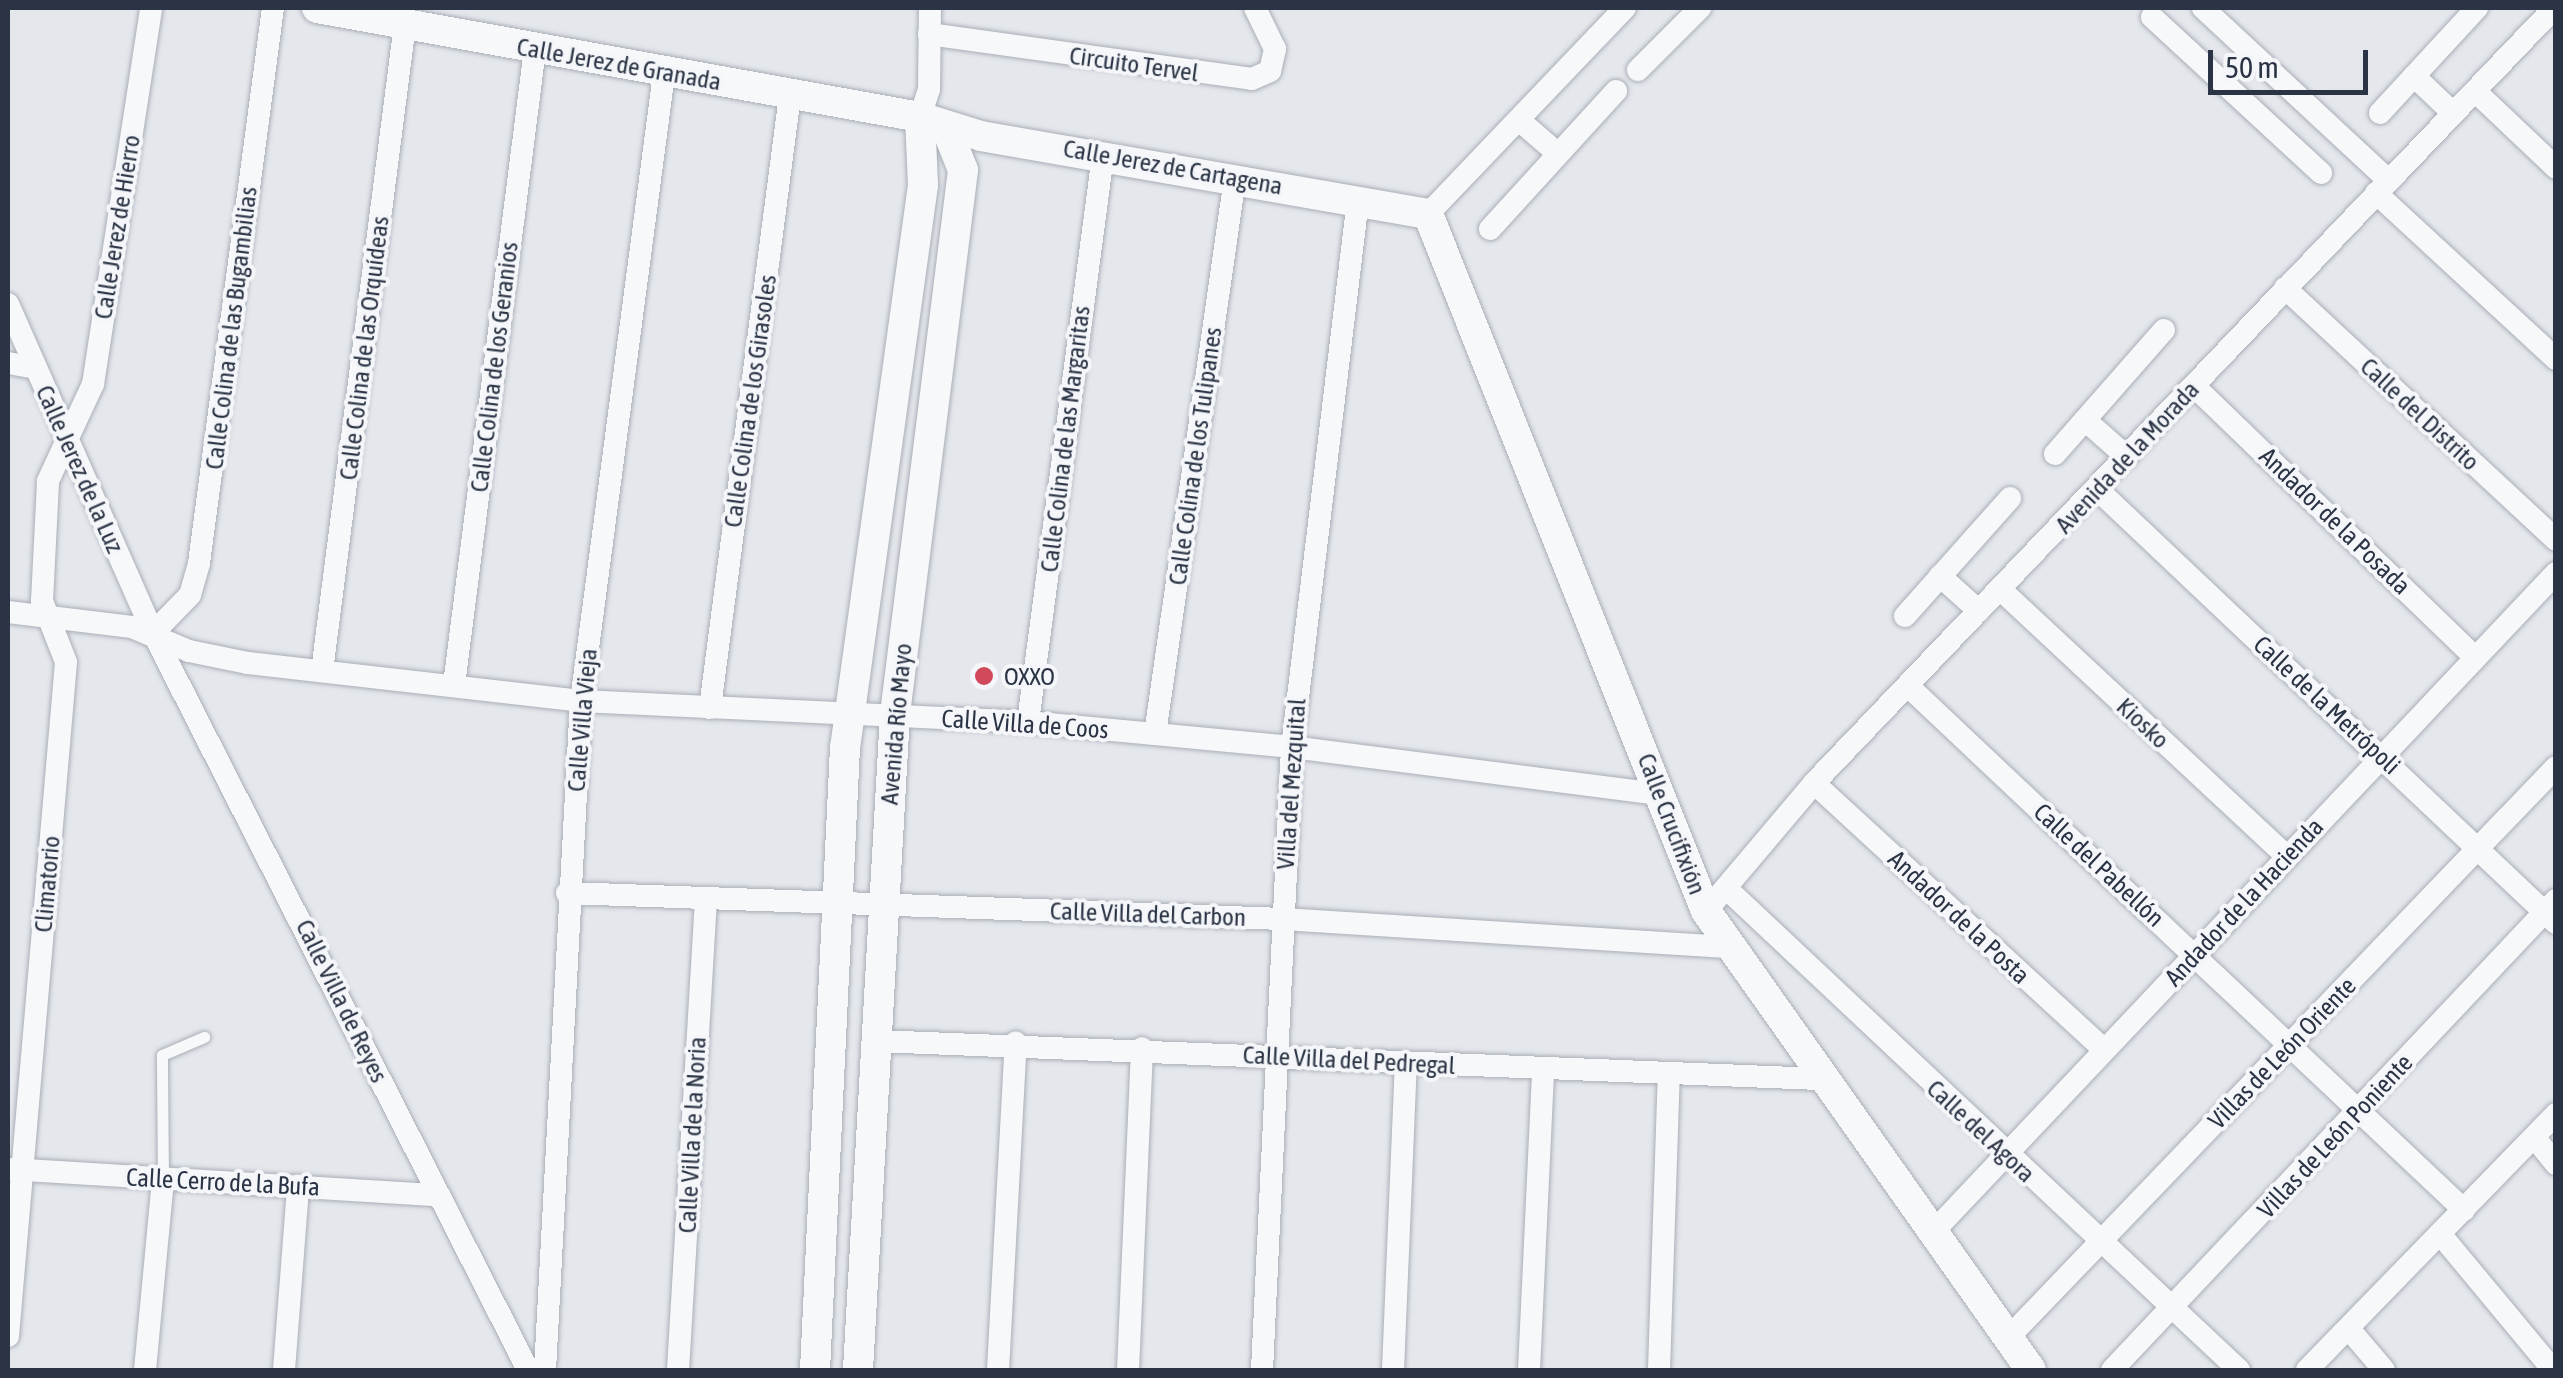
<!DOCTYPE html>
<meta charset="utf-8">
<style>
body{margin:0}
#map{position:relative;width:2563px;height:1378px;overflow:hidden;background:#e4e7ec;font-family:"Asap Condensed",sans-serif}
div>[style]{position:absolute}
.roads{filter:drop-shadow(0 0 2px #a9aeb7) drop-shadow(0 0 2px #a9aeb7)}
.service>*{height:11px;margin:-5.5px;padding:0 5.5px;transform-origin:5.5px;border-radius:5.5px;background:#f7f8fa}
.minor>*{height:22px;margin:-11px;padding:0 11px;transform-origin:11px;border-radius:11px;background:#f7f8fa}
.tertiary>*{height:30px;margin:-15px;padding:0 15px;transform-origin:15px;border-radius:15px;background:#f7f8fa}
.dots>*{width:28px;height:28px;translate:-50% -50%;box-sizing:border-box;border:5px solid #f4f6f9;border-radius:50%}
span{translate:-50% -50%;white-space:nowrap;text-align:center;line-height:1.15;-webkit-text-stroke:8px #f4f6f9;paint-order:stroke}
.street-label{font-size:25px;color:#2b3445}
.poi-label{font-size:25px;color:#2b3445}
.left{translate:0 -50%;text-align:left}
.frame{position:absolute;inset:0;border:10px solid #2b3445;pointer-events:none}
.scale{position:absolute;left:2208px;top:50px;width:160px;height:45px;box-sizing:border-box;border:5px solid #2b3445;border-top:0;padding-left:12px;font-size:30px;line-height:35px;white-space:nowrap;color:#2b3445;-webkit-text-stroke:8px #f4f6f9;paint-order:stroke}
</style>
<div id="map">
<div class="roads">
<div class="service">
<i style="left:163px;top:1180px;width:125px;rotate:-90.5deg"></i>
<i style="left:162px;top:1055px;width:46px;rotate:-23.2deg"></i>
</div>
<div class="minor">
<i style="left:2203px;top:8px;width:253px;rotate:42.9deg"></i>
<i style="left:2152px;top:17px;width:230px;rotate:42.7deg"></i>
<i style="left:929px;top:34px;width:326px;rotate:7.9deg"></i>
<i style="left:1252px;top:79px;width:20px;rotate:-24deg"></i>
<i style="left:1270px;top:71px;width:23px;rotate:-77deg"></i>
<i style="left:1275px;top:49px;width:46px;rotate:-116deg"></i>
<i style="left:1638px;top:70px;width:88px;rotate:-45deg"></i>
<i style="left:2414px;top:76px;width:54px;rotate:43.5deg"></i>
<i style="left:2475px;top:91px;width:112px;rotate:43.5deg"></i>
<i style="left:2380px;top:113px;width:143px;rotate:-47.3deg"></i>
<i style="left:920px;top:117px;width:29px;rotate:-72deg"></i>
<i style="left:929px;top:89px;width:81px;rotate:-89.3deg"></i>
<i style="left:1519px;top:120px;width:50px;rotate:41deg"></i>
<i style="left:2376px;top:193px;width:245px;rotate:42.7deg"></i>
<i style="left:1428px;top:214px;width:285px;rotate:-46.3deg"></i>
<i style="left:1490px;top:229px;width:187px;rotate:-47.6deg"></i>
<i style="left:2285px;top:288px;width:370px;rotate:42.9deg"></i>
<i style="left:8px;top:304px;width:360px;rotate:66.2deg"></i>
<i style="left:153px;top:633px;width:827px;rotate:63.03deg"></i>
<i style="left:8px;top:363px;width:27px;rotate:10deg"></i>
<i style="left:2194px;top:386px;width:390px;rotate:44deg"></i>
<i style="left:2085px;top:420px;width:56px;rotate:41.4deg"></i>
<i style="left:2055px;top:454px;width:165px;rotate:-48.7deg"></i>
<i style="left:2097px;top:489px;width:632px;rotate:43.4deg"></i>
<i style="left:1940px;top:576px;width:52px;rotate:41.9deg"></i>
<i style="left:2000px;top:589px;width:393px;rotate:43deg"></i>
<i style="left:8px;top:612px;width:125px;rotate:6.9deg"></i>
<i style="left:132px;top:627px;width:62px;rotate:22.8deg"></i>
<i style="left:189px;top:651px;width:60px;rotate:11.5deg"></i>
<i style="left:248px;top:663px;width:335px;rotate:6.5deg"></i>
<i style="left:581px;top:701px;width:447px;rotate:2.7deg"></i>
<i style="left:1028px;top:722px;width:265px;rotate:5.4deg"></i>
<i style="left:1292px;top:747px;width:371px;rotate:7.3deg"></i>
<i style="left:1905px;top:616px;width:158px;rotate:-48.3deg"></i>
<i style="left:153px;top:633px;width:53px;rotate:-45.8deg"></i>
<i style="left:190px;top:595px;width:33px;rotate:-74deg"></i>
<i style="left:199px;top:563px;width:560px;rotate:-82.41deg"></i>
<i style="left:322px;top:671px;width:652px;rotate:-82.69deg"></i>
<i style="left:454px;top:685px;width:641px;rotate:-82.74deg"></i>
<i style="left:1908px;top:686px;width:764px;rotate:43.3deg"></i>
<i style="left:710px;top:708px;width:618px;rotate:-82.56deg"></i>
<i style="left:1028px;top:722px;width:572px;rotate:-82.46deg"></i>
<i style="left:1155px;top:734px;width:562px;rotate:-81.81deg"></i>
<i style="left:1814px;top:783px;width:394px;rotate:42.6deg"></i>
<i style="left:1726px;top:888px;width:704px;rotate:43.22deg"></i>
<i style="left:567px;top:893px;width:715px;rotate:2.08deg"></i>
<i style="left:1282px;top:919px;width:446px;rotate:3.6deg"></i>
<i style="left:1706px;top:911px;width:167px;rotate:-49.8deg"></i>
<i style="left:1814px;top:783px;width:1072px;rotate:-46.32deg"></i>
<i style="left:877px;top:1041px;width:944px;rotate:2.31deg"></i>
<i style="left:2534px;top:1137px;width:35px;rotate:51deg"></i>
<i style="left:8px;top:1169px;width:431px;rotate:3.5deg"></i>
<i style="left:1933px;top:1232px;width:907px;rotate:-46.61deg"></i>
<i style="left:2441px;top:1235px;width:175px;rotate:50.3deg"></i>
<i style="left:2349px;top:1329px;width:54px;rotate:49.5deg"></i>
<i style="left:8px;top:1336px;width:676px;rotate:-85.08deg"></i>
<i style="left:66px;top:662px;width:66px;rotate:-111.5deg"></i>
<i style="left:42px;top:601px;width:120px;rotate:-87.1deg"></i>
<i style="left:48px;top:481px;width:107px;rotate:-65.1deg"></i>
<i style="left:93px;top:384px;width:380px;rotate:-81.2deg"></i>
<i style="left:2008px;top:1338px;width:791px;rotate:-46.18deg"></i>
<i style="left:145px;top:1370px;width:191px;rotate:-84.6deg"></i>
<i style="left:284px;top:1370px;width:185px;rotate:-85.6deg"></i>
<i style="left:545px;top:1370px;width:670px;rotate:-86.92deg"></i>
<i style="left:581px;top:701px;width:632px;rotate:-82.46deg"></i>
<i style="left:678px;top:1370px;width:472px;rotate:-86.6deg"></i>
<i style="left:998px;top:1370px;width:328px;rotate:-86.9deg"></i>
<i style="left:1128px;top:1370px;width:322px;rotate:-87.5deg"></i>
<i style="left:1262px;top:1370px;width:624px;rotate:-87.24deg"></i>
<i style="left:1292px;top:747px;width:551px;rotate:-83.12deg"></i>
<i style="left:1393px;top:1370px;width:308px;rotate:-87.6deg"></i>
<i style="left:1529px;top:1370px;width:300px;rotate:-87.3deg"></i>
<i style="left:1659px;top:1370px;width:295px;rotate:-88.1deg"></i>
<i style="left:2112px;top:1370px;width:647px;rotate:-46.63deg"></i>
<i style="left:2307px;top:1370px;width:357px;rotate:-45.8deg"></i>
</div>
<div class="tertiary">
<i style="left:317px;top:8px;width:613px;rotate:10.25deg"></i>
<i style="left:920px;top:117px;width:64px;rotate:17.3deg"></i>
<i style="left:981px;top:136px;width:454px;rotate:9.9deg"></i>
<i style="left:1428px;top:214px;width:750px;rotate:68.26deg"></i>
<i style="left:1706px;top:911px;width:562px;rotate:54.7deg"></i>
<i style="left:815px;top:1370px;width:623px;rotate:-87.24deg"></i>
<i style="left:845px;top:748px;width:568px;rotate:-82.11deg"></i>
<i style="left:923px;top:185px;width:68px;rotate:-92.5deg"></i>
<i style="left:858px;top:1370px;width:657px;rotate:-86.77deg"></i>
<i style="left:895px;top:714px;width:548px;rotate:-82.87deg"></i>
<i style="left:963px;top:170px;width:48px;rotate:-111.8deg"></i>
</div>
</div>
<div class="dots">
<i style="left:984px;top:676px;background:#d1495b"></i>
</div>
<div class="street-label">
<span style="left:619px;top:64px;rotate:10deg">Calle Jerez de Granada</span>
<span style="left:1134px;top:64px;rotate:8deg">Circuito Tervel</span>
<span style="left:1173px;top:167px;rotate:10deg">Calle Jerez de Cartagena</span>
<span style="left:117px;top:227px;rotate:-81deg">Calle Jerez de Hierro</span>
<span style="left:231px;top:328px;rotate:-83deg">Calle Colina de las Bugambilias</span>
<span style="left:364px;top:348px;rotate:-83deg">Calle Colina de las Orquídeas</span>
<span style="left:494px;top:367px;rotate:-83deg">Calle Colina de los Geranios</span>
<span style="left:750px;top:401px;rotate:-82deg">Calle Colina de los Girasoles</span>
<span style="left:2420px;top:414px;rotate:43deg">Calle del Distrito</span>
<span style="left:1065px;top:439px;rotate:-83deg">Calle Colina de las Margaritas</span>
<span style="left:1195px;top:456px;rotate:-82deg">Calle Colina de los Tulipanes</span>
<span style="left:2127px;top:457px;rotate:-47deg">Avenida de la Morada</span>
<span style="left:80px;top:469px;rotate:66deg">Calle Jerez de la Luz</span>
<span style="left:2335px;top:521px;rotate:44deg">Andador de la Posada</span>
<span style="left:2327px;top:705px;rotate:43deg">Calle de la Metrópoli</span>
<span style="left:582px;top:720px;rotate:-85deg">Calle Villa Vieja</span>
<span style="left:2143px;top:723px;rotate:43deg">Kiosko</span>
<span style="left:896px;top:724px;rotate:-85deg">Avenida Río Mayo</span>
<span style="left:1025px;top:724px;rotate:4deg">Calle Villa de Coos</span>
<span style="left:1291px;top:784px;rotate:-86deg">Villa del Mezquital</span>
<span style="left:1672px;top:824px;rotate:69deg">Calle Crucifixión</span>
<span style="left:2099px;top:865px;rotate:43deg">Calle del Pabellón</span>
<span style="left:47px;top:884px;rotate:-85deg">Climatorio</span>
<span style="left:2244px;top:902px;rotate:-47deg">Andador de la Hacienda</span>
<span style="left:1148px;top:914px;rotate:2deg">Calle Villa del Carbon</span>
<span style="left:1959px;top:917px;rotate:43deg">Andador de la Posta</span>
<span style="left:342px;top:1001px;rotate:64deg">Calle Villa de Reyes</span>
<span style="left:2282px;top:1053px;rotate:-46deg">Villas de León Oriente</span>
<span style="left:1349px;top:1060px;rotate:3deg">Calle Villa del Pedregal</span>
<span style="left:1981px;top:1131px;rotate:43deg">Calle del Agora</span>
<span style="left:692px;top:1135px;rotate:-87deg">Calle Villa de la Noria</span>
<span style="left:2335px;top:1136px;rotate:-47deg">Villas de León Poniente</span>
<span style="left:223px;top:1182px;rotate:3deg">Calle Cerro de la Bufa</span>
</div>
<div class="poi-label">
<span class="left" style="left:1004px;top:676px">OXXO</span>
</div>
<div class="frame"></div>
<div class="scale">50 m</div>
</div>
